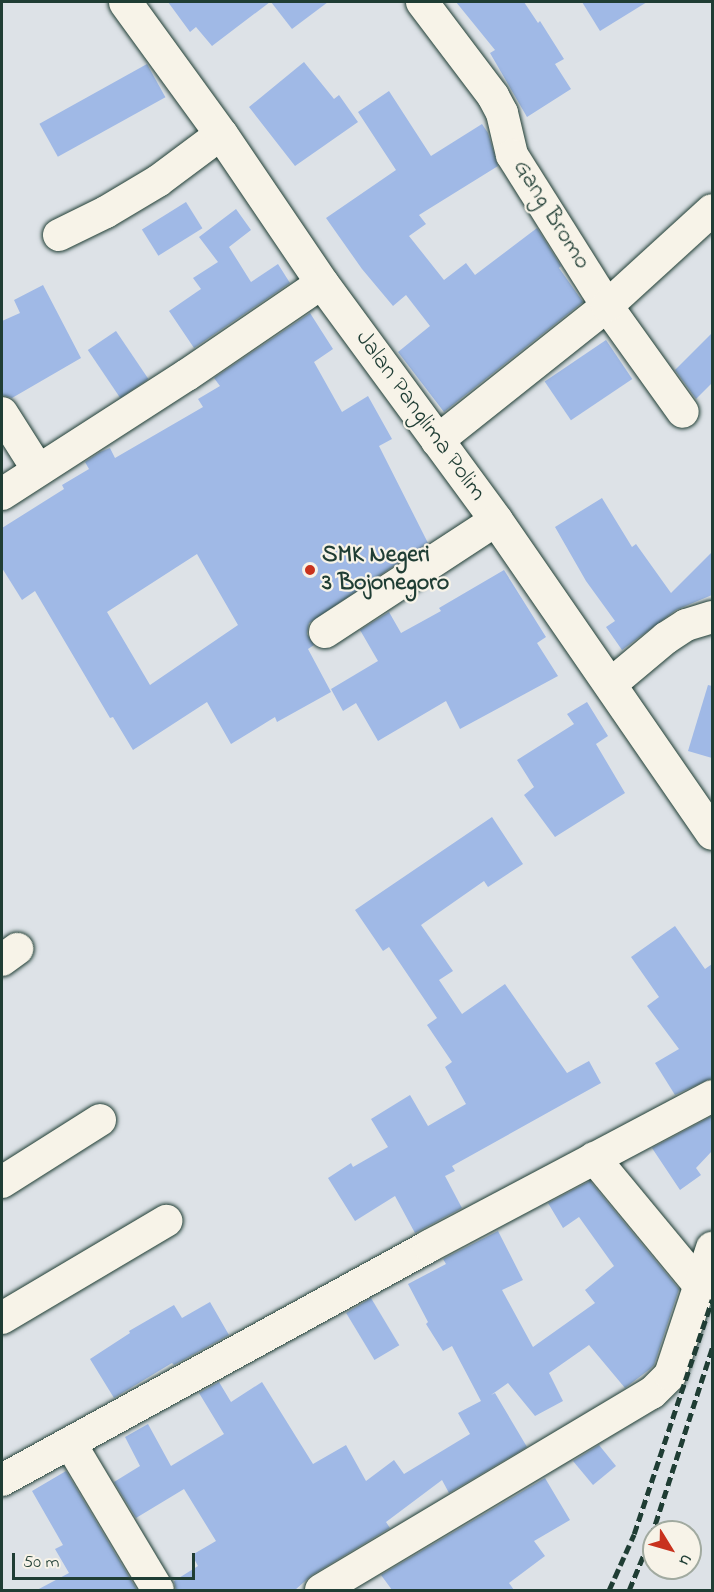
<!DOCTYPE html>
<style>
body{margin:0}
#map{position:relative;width:714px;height:1592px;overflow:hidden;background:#dde2e7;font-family:"Indie Flower",sans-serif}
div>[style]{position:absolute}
.building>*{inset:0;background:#a0b9e6;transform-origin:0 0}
.roads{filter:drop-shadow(0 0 2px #1f3d34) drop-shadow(0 0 2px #1f3d34)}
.minor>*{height:32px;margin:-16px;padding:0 16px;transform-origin:16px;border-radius:16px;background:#f7f3e8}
.major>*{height:33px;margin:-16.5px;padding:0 16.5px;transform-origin:16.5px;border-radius:16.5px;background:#f7f3e8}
.rail>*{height:4.5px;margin-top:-2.25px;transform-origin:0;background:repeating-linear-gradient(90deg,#1f3d34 0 9px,transparent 0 13.5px)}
.dots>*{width:16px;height:16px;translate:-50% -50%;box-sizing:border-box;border:3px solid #f7f3e8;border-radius:50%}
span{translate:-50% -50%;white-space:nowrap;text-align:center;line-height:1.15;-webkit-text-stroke:4.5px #f7f3e8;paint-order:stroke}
.street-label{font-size:24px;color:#1f3d34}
.poi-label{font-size:24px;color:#1f3d34;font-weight:700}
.left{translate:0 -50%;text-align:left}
.frame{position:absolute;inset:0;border:3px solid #1f3d34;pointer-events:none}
.north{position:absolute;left:642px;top:1520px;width:60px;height:60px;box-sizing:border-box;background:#f7f3e8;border:2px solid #a1aaa0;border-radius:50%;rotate:127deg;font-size:16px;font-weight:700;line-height:24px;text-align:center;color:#1f3d34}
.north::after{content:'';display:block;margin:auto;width:21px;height:27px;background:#c8321e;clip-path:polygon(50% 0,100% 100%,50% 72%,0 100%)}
.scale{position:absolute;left:12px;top:1553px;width:183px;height:27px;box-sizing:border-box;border:3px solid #1f3d34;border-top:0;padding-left:8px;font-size:18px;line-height:21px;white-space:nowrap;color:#1f3d34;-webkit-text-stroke:4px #f7f3e8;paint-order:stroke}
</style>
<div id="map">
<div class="building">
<i style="clip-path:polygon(168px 2px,270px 2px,212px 46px,196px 27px,190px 32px)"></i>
<i style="clip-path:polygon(271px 2px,328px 2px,292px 29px)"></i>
<i style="clip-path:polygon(456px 2px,524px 2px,538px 23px,540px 21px,564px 59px,555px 64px,571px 89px,527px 117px,490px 53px,495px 50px)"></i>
<i style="clip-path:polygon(582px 2px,647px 2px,600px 31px)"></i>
<i style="clip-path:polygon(304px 62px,334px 99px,339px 95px,358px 122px,295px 166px,249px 107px)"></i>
<i style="left:147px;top:64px;width:38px;height:123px;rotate:61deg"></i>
<i style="clip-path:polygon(389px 91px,431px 156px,482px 124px,488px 133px,498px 166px,419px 215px,426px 224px,409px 236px,444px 280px,466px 263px,475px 275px,537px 228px,561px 266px,559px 268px,583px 302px,444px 412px,398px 352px,430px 326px,406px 295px,393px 306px,362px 269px,326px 218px,396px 170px,358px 112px)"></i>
<i style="left:186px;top:202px;width:31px;height:52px;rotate:58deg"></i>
<i style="clip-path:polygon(236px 209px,251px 230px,229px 247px,251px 282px,278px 264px,290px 283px,194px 348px,169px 311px,201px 289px,193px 278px,218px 262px,199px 237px)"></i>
<i style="clip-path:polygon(43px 285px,81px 358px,12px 398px,2px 395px,2px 321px,20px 313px,14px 300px)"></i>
<i style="clip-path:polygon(evenodd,310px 313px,333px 349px,314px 362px,342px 412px,368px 396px,392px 439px,379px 446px,428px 543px,309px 623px,307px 634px,314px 645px,308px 649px,331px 692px,277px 722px,275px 717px,231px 744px,207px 702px,133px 750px,113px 717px,110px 718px,35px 591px,22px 600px,2px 568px,2px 528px,64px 489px,62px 485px,89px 469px,85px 462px,100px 452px,110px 448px,115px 458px,203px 407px,198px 399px,220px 386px,214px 378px,310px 313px,197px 554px,238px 625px,150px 685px,107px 612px,197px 554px)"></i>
<i style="left:116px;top:331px;width:58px;height:34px;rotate:56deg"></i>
<i style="clip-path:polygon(712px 333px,712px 383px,696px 399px,675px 370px)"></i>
<i style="left:606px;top:340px;width:47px;height:74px;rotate:56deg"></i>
<i style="clip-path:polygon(602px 498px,632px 547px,636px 544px,671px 593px,712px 552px,712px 595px,676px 610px,622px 650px,606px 627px,615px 621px,586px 581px,555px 527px)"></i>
<i style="clip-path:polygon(504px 570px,546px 637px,537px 643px,558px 676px,460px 729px,446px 701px,378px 741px,356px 703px,343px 711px,331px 689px,378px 661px,360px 630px,389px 612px,401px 633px,441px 611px,439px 608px)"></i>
<i style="clip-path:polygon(708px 685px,712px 686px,712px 758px,688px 751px)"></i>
<i style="clip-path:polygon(587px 702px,608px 736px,596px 744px,625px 793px,555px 837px,524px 795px,534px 787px,517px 760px,574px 724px,567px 714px)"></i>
<i style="clip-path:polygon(492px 817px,523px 864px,488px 887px,484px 881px,421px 925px,453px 971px,439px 980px,462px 1014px,505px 984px,567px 1073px,589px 1061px,601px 1083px,452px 1166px,455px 1171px,445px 1176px,462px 1208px,415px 1233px,395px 1196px,355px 1221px,328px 1178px,351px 1163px,353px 1167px,388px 1147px,371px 1119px,410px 1095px,428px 1126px,466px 1104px,445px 1067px,452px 1062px,427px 1025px,437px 1018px,389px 947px,383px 951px,355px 910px)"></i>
<i style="clip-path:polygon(675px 926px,705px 969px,712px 964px,712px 1078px,675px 1095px,655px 1063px,679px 1049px,647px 1006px,659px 997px,631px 957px)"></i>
<i style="clip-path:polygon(712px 1116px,712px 1151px,696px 1168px,701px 1175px,680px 1190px,652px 1148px)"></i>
<i style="clip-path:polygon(590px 1181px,679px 1289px,654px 1365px,650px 1369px,625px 1388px,589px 1345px,549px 1373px,563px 1401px,535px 1416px,508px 1383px,491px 1395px,495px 1393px,527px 1447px,449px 1493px,442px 1480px,386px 1522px,390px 1528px,312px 1575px,295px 1590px,176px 1590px,174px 1581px,198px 1566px,192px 1555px,216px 1541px,184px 1489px,136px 1518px,114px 1482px,140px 1466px,125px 1437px,148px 1424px,171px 1466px,224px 1434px,199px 1393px,219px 1382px,231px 1402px,262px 1382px,313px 1464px,346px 1445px,366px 1481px,394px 1460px,404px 1474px,470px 1434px,458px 1413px,481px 1401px,452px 1346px,443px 1351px,426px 1324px,428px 1322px,408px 1284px,446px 1264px,443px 1259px,498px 1231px,523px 1280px,502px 1290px,533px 1347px,595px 1303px,585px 1290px,614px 1266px,579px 1217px,563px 1228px,548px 1203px)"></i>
<i style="left:371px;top:1298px;width:55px;height:29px;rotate:59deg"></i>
<i style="clip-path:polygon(210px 1302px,229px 1335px,174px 1365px,172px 1363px,114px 1398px,90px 1359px,130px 1333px,129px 1331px,174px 1305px,182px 1318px)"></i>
<i style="clip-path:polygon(599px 1445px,616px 1466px,593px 1485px,573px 1461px)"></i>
<i style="clip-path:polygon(66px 1471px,137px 1590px,37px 1590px,69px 1573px,55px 1549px,63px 1545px,32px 1491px)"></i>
<i style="clip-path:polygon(545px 1478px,570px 1520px,534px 1541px,545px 1556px,509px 1583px,514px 1590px,392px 1590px,381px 1575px)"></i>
</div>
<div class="roads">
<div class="minor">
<i style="left:422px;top:2px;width:118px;rotate:52.9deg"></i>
<i style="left:493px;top:96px;width:19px;rotate:62deg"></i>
<i style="left:502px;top:113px;width:43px;rotate:76.6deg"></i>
<i style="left:512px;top:155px;width:178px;rotate:57.8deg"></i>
<i style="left:607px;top:306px;width:130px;rotate:54.4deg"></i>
<i style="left:59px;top:235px;width:52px;rotate:-26.1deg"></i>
<i style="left:106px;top:212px;width:61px;rotate:-30.8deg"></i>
<i style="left:158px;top:181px;width:79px;rotate:-36.7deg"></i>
<i style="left:2px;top:413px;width:67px;rotate:57.7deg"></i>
<i style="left:437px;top:441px;width:217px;rotate:-38.5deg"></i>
<i style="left:607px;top:306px;width:142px;rotate:-42.4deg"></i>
<i style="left:2px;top:494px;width:220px;rotate:-32.8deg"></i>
<i style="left:187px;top:375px;width:163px;rotate:-34.3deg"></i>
<i style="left:325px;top:632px;width:204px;rotate:-33.2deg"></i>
<i style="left:611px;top:684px;width:72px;rotate:-39.9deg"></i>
<i style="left:666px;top:638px;width:24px;rotate:-33deg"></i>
<i style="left:686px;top:625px;width:27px;rotate:-17deg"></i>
<i style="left:2px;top:960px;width:19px;rotate:-36deg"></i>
<i style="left:594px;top:1158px;width:166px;rotate:50.4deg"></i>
<i style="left:2px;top:1182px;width:116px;rotate:-32.3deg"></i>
<i style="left:2px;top:1318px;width:191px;rotate:-30.6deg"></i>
<i style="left:70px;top:1443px;width:171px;rotate:59.1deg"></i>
<i style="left:2px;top:1480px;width:487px;rotate:-28.7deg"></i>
<i style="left:429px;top:1246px;width:320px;rotate:-27.9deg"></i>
<i style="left:321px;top:1590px;width:385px;rotate:-30.8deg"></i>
<i style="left:652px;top:1393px;width:25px;rotate:-45deg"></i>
<i style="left:670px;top:1375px;width:134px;rotate:-71.7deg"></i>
</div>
<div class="major">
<i style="left:125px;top:2px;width:163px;rotate:54deg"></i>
<i style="left:221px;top:134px;width:180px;rotate:55.9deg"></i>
<i style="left:322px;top:283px;width:294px;rotate:53.7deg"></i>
<i style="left:496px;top:520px;width:380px;rotate:55.4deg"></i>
</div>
</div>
<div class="rail">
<i style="left:609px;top:1590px;width:61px;rotate:-65.9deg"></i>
<i style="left:634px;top:1534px;width:247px;rotate:-71.6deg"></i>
<i style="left:629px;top:1590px;width:57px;rotate:-67.5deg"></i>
<i style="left:651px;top:1537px;width:199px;rotate:-72.1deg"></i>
</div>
<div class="dots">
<i style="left:310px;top:570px;background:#c8321e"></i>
</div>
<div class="street-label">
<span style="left:551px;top:215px;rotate:58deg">Gang Bromo</span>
<span style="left:420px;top:416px;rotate:54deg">Jalan Panglima Polim</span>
</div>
<div class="poi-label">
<span class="left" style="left:322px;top:570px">SMK Negeri<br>3 Bojonegoro</span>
</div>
<div class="frame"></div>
<div class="north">U</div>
<div class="scale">50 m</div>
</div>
